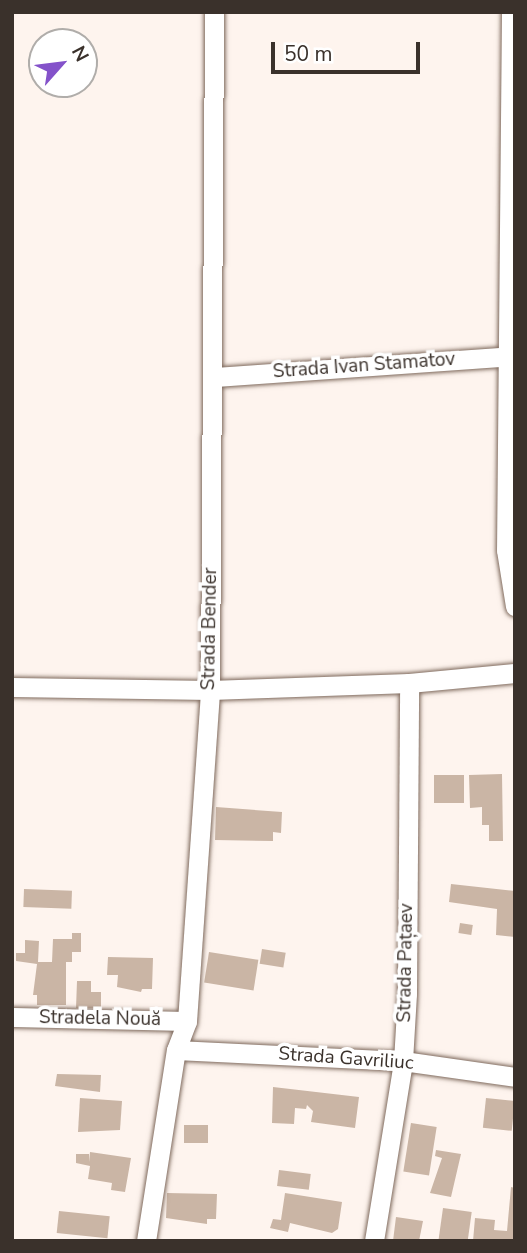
<!DOCTYPE html>
<meta charset="utf-8">
<style>
body{margin:0}
#map{position:relative;width:527px;height:1253px;overflow:hidden;background:#fef4ee;font-family:"Nunito Sans",sans-serif}
div>[style]{position:absolute}
.building>*{inset:0;background:#cab5a5;transform-origin:0 0}
.roads{filter:drop-shadow(0 0 2px #7f6a5d) drop-shadow(0 0 2px #7f6a5d)}
.minor>*{height:19px;margin:-9.5px;padding:0 9.5px;transform-origin:9.5px;border-radius:9.5px;background:#fff}
span{translate:-50% -50%;white-space:nowrap;text-align:center;line-height:1.15;-webkit-text-stroke:7px #fff;paint-order:stroke}
.street-label{font-size:19px;color:#3a312b}
.frame{position:absolute;inset:0;border:14px solid #3a312b;pointer-events:none}
.north{position:absolute;left:28px;top:28px;width:70px;height:70px;box-sizing:border-box;background:#fff;border:2px solid #b0adaa;border-radius:50%;rotate:62deg;font-size:19px;font-weight:700;line-height:28px;text-align:center;color:#3a312b}
.north::after{content:'';display:block;margin:auto;width:24px;height:32px;background:#8452ca;clip-path:polygon(50% 0,100% 100%,50% 72%,0 100%)}
.scale{position:absolute;left:271px;top:42px;width:149px;height:32px;box-sizing:border-box;border:4px solid #3a312b;border-top:0;padding-left:9px;font-size:21px;line-height:24px;white-space:nowrap;color:#3a312b;-webkit-text-stroke:5px #fff;paint-order:stroke}
</style>
<div id="map">
<div class="building">
<i style="clip-path:polygon(502px 774px,503px 841px,489px 841px,489px 825px,482px 825px,482px 807px,470px 808px,469px 775px)"></i>
<i style="left:434px;top:775px;width:30px;height:28px"></i>
<i style="clip-path:polygon(216px 807px,282px 812px,281px 833px,273px 832px,273px 841px,215px 840px)"></i>
<i style="clip-path:polygon(451px 884px,515px 891px,515px 937px,496px 935px,497px 909px,449px 902px)"></i>
<i style="left:24px;top:889px;width:48px;height:18px;rotate:2deg"></i>
<i style="left:460px;top:923px;width:13px;height:10px;rotate:9deg"></i>
<i style="clip-path:polygon(72px 933px,81px 933px,81px 952px,72px 952px,72px 962px,66px 962px,66px 1005px,37px 1005px,37px 995px,33px 995px,37px 964px,16px 961px,16px 953px,25px 953px,25px 940px,39px 941px,38px 962px,52px 962px,53px 939px,72px 939px)"></i>
<i style="left:262px;top:949px;width:24px;height:15px;rotate:9deg"></i>
<i style="left:209px;top:952px;width:50px;height:31px;rotate:9deg"></i>
<i style="clip-path:polygon(108px 957px,153px 958px,152px 989px,142px 989px,141px 992px,117px 987px,118px 975px,107px 975px)"></i>
<i style="clip-path:polygon(77px 981px,91px 981px,91px 992px,101px 992px,101px 1008px,76px 1008px)"></i>
<i style="clip-path:polygon(57px 1074px,101px 1075px,100px 1092px,55px 1086px)"></i>
<i style="clip-path:polygon(273px 1087px,359px 1097px,355px 1128px,311px 1122px,313px 1111px,307px 1105px,306px 1109px,295px 1108px,294px 1124px,272px 1123px)"></i>
<i style="clip-path:polygon(80px 1098px,122px 1101px,120px 1130px,78px 1132px)"></i>
<i style="left:486px;top:1098px;width:29px;height:30px;rotate:6deg"></i>
<i style="left:411px;top:1123px;width:26px;height:49px;rotate:9deg"></i>
<i style="left:184px;top:1125px;width:24px;height:18px"></i>
<i style="clip-path:polygon(436px 1150px,461px 1154px,451px 1197px,430px 1193px,442px 1158px,435px 1156px)"></i>
<i style="clip-path:polygon(90px 1152px,131px 1158px,125px 1192px,111px 1190px,112px 1183px,88px 1179px,90px 1166px,76px 1163px,76px 1154px,89px 1154px,89px 1162px)"></i>
<i style="left:279px;top:1170px;width:32px;height:16px;rotate:7deg"></i>
<i style="clip-path:polygon(511px 1187px,515px 1188px,515px 1241px,473px 1241px,475px 1218px,495px 1220px,494px 1230px,507px 1231px)"></i>
<i style="clip-path:polygon(167px 1193px,217px 1194px,216px 1219px,207px 1219px,207px 1224px,166px 1218px)"></i>
<i style="clip-path:polygon(285px 1193px,342px 1202px,338px 1229px,332px 1233px,290px 1223px,288px 1232px,270px 1228px,273px 1219px,281px 1220px)"></i>
<i style="left:443px;top:1208px;width:29px;height:33px;rotate:8deg"></i>
<i style="left:59px;top:1211px;width:51px;height:22px;rotate:6deg"></i>
<i style="clip-path:polygon(396px 1217px,423px 1221px,419px 1241px,393px 1241px)"></i>
</div>
<div class="roads">
<div class="minor">
<i style="left:511px;top:12px;width:538px;rotate:90.53deg"></i>
<i style="left:506px;top:550px;width:57px;rotate:80.9deg"></i>
<i style="left:214px;top:377px;width:302px;rotate:-4deg"></i>
<i style="left:12px;top:687px;width:198px;rotate:0.9deg"></i>
<i style="left:210px;top:690px;width:199px;rotate:-2deg"></i>
<i style="left:409px;top:683px;width:106px;rotate:-5.4deg"></i>
<i style="left:12px;top:1017px;width:175px;rotate:1.3deg"></i>
<i style="left:176px;top:1050px;width:227px;rotate:2.8deg"></i>
<i style="left:403px;top:1061px;width:113px;rotate:8.1deg"></i>
<i style="left:146px;top:1241px;width:193px;rotate:-81.1deg"></i>
<i style="left:176px;top:1050px;width:31px;rotate:-69deg"></i>
<i style="left:187px;top:1021px;width:332px;rotate:-86deg"></i>
<i style="left:210px;top:690px;width:678px;rotate:-89.66deg"></i>
<i style="left:374px;top:1241px;width:182px;rotate:-80.8deg"></i>
<i style="left:403px;top:1061px;width:67px;rotate:-86.6deg"></i>
<i style="left:407px;top:994px;width:311px;rotate:-89.6deg"></i>
</div>
</div>
<div class="street-label">
<span style="left:364px;top:366px;rotate:-4deg">Strada Ivan Stamatov</span>
<span style="left:210px;top:629px;rotate:-89deg">Strada Bender</span>
<span style="left:406px;top:963px;rotate:-89deg">Strada Pațaev</span>
<span style="left:100px;top:1019px;rotate:1deg">Stradela Nouă</span>
<span style="left:346px;top:1059px;rotate:4deg">Strada Gavriliuc</span>
</div>
<div class="frame"></div>
<div class="north">N</div>
<div class="scale">50 m</div>
</div>
